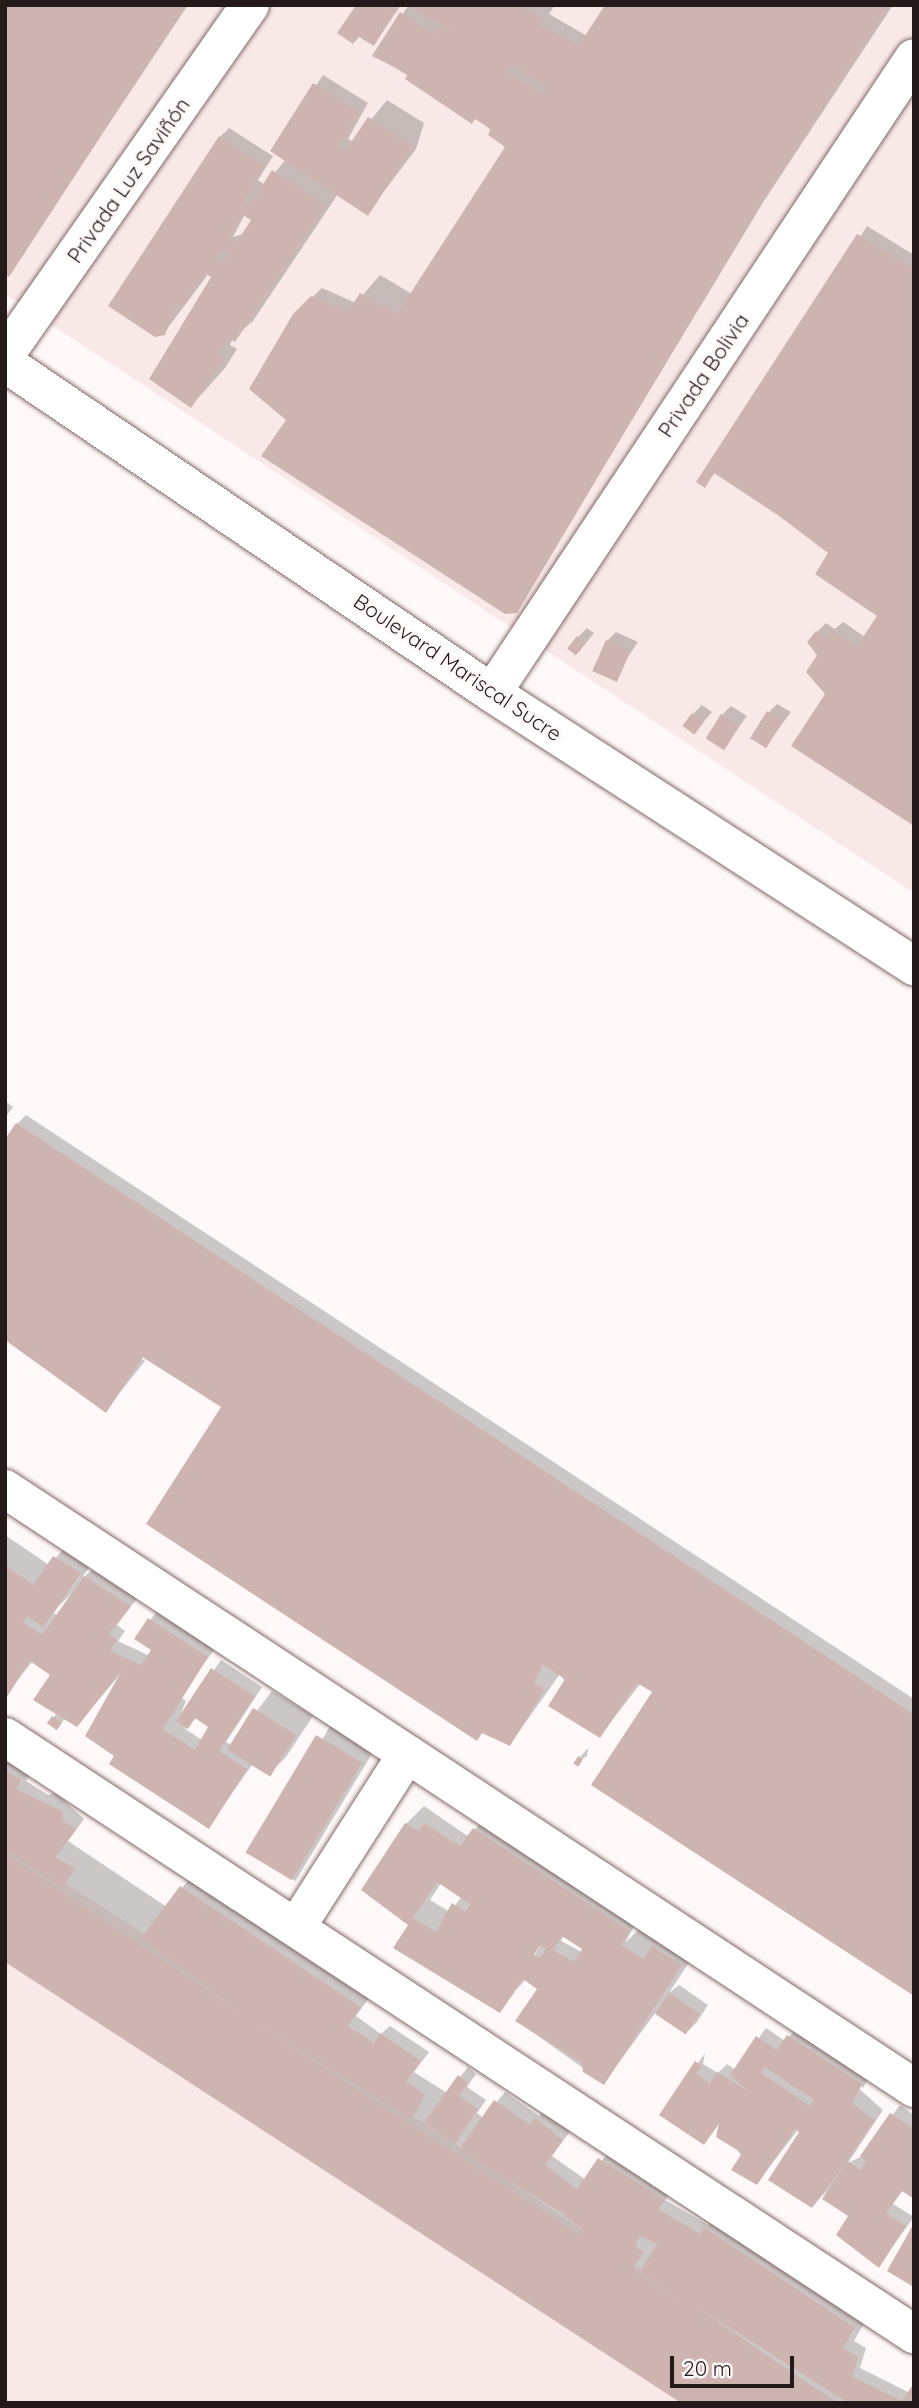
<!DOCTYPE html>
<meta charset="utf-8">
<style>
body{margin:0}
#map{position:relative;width:919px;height:2408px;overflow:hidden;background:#fef9f8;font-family:Quicksand,sans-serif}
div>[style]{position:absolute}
.built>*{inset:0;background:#f8e9e8}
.shadow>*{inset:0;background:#0003;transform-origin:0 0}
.building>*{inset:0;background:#ceb4b1;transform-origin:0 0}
.roads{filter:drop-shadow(0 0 2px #816967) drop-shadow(0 0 2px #816967)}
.minor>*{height:38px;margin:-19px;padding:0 19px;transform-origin:19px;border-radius:19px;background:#fff}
span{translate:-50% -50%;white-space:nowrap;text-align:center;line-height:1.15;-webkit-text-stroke:6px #fef9f8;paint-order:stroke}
.street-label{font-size:21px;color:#241a1a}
.frame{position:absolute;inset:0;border:7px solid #241a1a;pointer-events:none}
.scale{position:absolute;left:670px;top:2356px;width:124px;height:32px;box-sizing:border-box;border:4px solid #241a1a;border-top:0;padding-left:9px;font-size:21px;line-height:24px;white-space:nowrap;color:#241a1a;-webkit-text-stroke:5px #fef9f8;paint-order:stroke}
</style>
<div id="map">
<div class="built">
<i style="clip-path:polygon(5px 5px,914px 5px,914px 893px,5px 294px)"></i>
<i style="clip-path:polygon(5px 1845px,126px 1922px,838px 2403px,5px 2403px)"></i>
</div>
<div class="shadow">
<i style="clip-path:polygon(5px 5px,188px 5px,9px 274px)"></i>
<i style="clip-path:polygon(358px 5px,401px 5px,374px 44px)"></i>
<i style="clip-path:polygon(409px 5px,555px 5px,549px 14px,587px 36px,608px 5px,893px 5px,764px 201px,516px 612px,288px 420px,294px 315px,322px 288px,356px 303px,380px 275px,412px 294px,508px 146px,476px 117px,374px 55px)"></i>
<i style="clip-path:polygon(evenodd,323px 75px,368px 103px,348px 139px,353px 142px,387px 100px,424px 123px,416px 149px,367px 214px,338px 194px,253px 321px,233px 338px,230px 345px,237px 349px,225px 368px,191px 406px,151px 379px,215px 277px,209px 273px,164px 333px,154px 335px,110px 306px,220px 137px,229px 128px,273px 156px,258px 180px,265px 185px,286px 159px,273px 151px,323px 75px,245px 214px,253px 219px,244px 234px,233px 237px,245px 214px)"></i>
<i style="clip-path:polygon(867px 226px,914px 255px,914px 824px,827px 694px,819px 655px,817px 632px,826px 623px,835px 629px,843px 622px,865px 637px,880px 615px,831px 553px,780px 514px,716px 472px,704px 485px)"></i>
<i style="clip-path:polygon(587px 628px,594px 633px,578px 653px,578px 637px)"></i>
<i style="clip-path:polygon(616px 632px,638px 642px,612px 680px,607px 641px)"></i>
<i style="clip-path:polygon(777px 704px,791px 712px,766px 746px,768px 713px)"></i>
<i style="clip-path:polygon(702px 705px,712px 712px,695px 732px,693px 714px)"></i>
<i style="clip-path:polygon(731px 706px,747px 716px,723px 748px,722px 715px)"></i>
<i style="clip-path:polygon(5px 1101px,13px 1107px,5px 1118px)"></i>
<i style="clip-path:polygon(26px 1115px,914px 1699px,914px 1995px,654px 1692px,641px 1683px,600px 1736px,560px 1674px,510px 1744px,483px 1732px,477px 1739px,223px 1407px,106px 1335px,145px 1361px,106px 1410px,17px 1124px)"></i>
<i style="clip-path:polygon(evenodd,5px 1535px,49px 1565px,73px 1539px,97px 1555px,82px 1578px,95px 1568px,138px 1597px,117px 1625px,125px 1631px,118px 1641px,150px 1656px,154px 1650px,136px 1639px,158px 1610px,216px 1647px,180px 1697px,186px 1701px,177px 1723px,221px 1660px,262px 1687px,226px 1742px,231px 1745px,272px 1691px,313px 1716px,286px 1757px,268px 1775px,252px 1765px,209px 1826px,117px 1755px,123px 1671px,77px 1725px,66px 1718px,56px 1728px,49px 1723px,57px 1713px,57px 1668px,33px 1661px,5px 1695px,5px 1535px,74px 1591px,58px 1616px,54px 1613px,58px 1607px,74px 1591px,5px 1535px,197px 1717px,210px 1726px,202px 1740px,185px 1729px,197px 1717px)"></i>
<i style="left:335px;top:1718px;width:50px;height:160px;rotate:31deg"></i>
<i style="clip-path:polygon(588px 1748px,587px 1756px,575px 1763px,580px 1757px)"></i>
<i style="clip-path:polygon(5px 1751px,33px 1769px,26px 1781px,48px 1795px,56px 1793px,84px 1819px,68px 1841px,167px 1907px,190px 1878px,369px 1998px,356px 2016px,381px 2034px,390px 2026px,429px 2052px,414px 2072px,447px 2093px,468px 2067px,476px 2074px,467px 2087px,486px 2100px,477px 2113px,484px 2118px,505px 2092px,539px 2116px,545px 2110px,571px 2130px,552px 2156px,586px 2180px,618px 2141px,672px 2191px,665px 2200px,708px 2225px,723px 2210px,872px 2309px,854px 2341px,866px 2348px,860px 2368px,910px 2393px,914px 2403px,687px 2403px,5px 1958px)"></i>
<i style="clip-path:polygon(evenodd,424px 1806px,469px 1837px,483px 1820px,637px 1921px,625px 1943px,640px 1928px,699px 1947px,669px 1993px,679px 1985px,708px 2005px,697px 2022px,688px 2031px,656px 2012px,604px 2083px,517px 2021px,540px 1989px,526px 1979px,499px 2010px,410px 1925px,406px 1824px,424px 1806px,441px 1883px,462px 1896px,450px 1912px,430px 1900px,441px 1883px,424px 1806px,564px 1935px,584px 1948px,582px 1952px,561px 1941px,564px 1935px,424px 1806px,544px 1938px,515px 1992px,510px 1992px,544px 1938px)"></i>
<i style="clip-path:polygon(798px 2027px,821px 2042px,819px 2049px,833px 2035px,868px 2078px,863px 2088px,839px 2071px,883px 2110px,848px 2163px,862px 2156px,900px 2105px,914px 2115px,914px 2197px,903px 2190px,893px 2204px,914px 2217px,879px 2265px,832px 2186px,812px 2206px,801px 2126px,757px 2183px,721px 2122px,704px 2143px,662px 2115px,705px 2053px,703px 2064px,718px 2073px,727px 2064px,736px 2070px,766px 2028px,785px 2041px)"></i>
</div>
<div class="building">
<i style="clip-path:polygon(5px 5px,186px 5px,9px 277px,5px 274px)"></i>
<i style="clip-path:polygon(356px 5px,397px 9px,374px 46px,359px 37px,353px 44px,337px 33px)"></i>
<i style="clip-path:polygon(evenodd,407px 5px,522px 5px,542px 18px,538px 24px,579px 45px,605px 5px,889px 5px,756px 211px,517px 613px,505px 614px,261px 456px,286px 420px,249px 389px,293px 314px,311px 296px,348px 312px,360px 293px,397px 314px,505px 147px,488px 135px,491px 129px,475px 119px,472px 124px,405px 79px,408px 74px,372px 56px,400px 12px,434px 34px,440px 26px,458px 34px,407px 5px,511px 64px,545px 87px,541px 93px,507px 71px,511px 64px)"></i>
<i style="clip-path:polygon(313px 83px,360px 112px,338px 147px,345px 151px,368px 117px,413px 146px,368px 216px,270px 151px)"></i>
<i style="clip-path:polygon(evenodd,219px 136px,265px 166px,244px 201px,250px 205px,272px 170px,326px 205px,235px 342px,229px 338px,219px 354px,225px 357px,191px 408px,149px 379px,211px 277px,205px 273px,183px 307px,177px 303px,165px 335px,155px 337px,108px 306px,219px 136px,243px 215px,251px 220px,236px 243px,228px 238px,243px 215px,219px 136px,221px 249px,229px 253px,222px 263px,215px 258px,221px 249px)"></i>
<i style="clip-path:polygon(857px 234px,914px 269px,914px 826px,791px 746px,825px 694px,806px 672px,817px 655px,807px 642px,816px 631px,827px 639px,832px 630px,857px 646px,877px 616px,815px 574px,828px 553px,779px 516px,714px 473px,705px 488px,696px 482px)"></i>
<i style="left:577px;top:636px;width:11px;height:16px;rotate:38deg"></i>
<i style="left:606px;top:640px;width:27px;height:34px;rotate:24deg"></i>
<i style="left:767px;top:711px;width:19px;height:32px;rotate:32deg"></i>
<i style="left:692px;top:713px;width:15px;height:16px;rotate:37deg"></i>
<i style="left:721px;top:714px;width:22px;height:29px;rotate:32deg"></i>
<i style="clip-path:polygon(16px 1123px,914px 1714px,914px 1996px,591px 1785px,652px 1692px,637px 1683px,600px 1738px,548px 1706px,565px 1679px,543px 1665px,534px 1683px,545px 1689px,510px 1746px,482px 1733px,477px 1741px,146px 1524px,221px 1407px,143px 1357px,106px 1413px,5px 1340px,5px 1139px)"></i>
<i style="clip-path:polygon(53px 1556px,81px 1573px,43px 1627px,27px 1616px,23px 1622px,42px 1635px,84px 1576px,131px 1606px,109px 1634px,117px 1640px,110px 1651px,141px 1665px,151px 1650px,134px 1639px,148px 1618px,208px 1657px,163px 1729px,195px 1750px,208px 1727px,195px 1718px,188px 1729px,176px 1721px,211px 1668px,255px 1696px,219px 1751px,247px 1769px,209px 1829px,109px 1764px,114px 1756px,85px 1736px,122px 1670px,77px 1727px,33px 1700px,50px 1675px,30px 1661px,5px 1700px,5px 1565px,33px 1585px)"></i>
<i style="left:253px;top:1708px;width:51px;height:49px;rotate:32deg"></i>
<i style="left:52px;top:1716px;width:12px;height:9px;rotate:35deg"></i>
<i style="left:316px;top:1735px;width:54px;height:137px;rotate:31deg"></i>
<i style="left:578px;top:1756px;width:6px;height:9px;rotate:31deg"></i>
<i style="clip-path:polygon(5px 1770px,21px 1780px,16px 1789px,62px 1811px,63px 1821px,76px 1829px,56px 1857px,75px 1869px,62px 1888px,5px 1849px)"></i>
<i style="clip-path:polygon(evenodd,405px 1823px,419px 1831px,424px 1823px,460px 1846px,473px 1828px,630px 1931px,621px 1945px,644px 1959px,652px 1946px,682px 1965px,604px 2085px,583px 2072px,582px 2063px,515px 2021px,537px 1989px,523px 1979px,500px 2013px,393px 1948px,408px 1925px,361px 1890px,405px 1823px,437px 1882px,470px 1904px,465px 1912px,452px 1903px,436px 1932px,413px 1918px,437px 1882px,405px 1823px,562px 1936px,582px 1949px,574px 1962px,553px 1950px,562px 1936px,405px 1823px,540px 1945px,546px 1949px,540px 1958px,534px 1955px,540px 1945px)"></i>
<i style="clip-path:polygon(evenodd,5px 1853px,241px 2013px,141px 1938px,180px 1886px,361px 2007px,348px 2026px,374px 2043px,380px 2033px,421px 2061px,406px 2082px,425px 2094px,420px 2105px,412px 2119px,254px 2022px,580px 2235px,583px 2230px,560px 2212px,459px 2150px,494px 2100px,529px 2124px,535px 2118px,563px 2140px,545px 2165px,577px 2189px,598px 2158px,651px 2191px,665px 2200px,658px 2209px,700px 2234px,704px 2227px,855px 2328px,843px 2348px,858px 2357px,852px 2377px,902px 2401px,914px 2383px,914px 2403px,848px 2403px,697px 2307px,835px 2403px,681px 2403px,5px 1962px,5px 1853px,640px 2236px,657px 2244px,640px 2272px,682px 2302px,632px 2269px,644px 2252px,635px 2246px,640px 2236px)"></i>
<i style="left:669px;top:1993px;width:37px;height:25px;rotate:34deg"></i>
<i style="clip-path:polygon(evenodd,787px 2035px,862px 2084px,852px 2104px,875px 2120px,847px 2161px,861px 2170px,866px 2161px,860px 2156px,890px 2113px,914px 2129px,914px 2199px,902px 2191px,886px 2213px,906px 2226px,879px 2268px,836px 2235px,848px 2216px,822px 2199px,847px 2161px,812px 2208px,768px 2180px,799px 2132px,795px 2129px,757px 2185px,731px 2170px,742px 2153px,716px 2137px,719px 2123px,704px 2145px,659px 2115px,695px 2061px,702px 2066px,696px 2074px,710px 2083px,717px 2072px,748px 2091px,730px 2075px,756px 2036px,777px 2050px,787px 2035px,765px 2067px,814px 2100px,810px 2106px,761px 2073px,765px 2067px)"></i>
<i style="clip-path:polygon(458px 2075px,468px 2083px,459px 2096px,478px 2109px,455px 2144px,424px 2123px)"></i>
<i style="clip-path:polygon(914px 2223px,914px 2284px,912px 2286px,887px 2271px)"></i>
</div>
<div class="roads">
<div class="minor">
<i style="left:5px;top:355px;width:427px;rotate:-55deg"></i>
<i style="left:5px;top:363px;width:588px;rotate:34.12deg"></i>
<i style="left:492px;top:693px;width:503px;rotate:32.9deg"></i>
<i style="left:492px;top:693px;width:762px;rotate:-56.39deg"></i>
<i style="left:5px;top:1489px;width:1089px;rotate:33.38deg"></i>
<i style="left:5px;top:1737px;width:1088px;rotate:33.3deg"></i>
<i style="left:297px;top:1926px;width:204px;rotate:-57.4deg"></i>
</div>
</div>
<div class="street-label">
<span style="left:128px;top:180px;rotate:-55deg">Privada Luz Saviñón</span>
<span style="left:703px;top:375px;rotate:-56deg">Privada Bolivia</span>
<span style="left:458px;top:667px;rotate:34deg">Boulevard Mariscal Sucre</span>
</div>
<div class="frame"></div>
<div class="scale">20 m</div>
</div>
